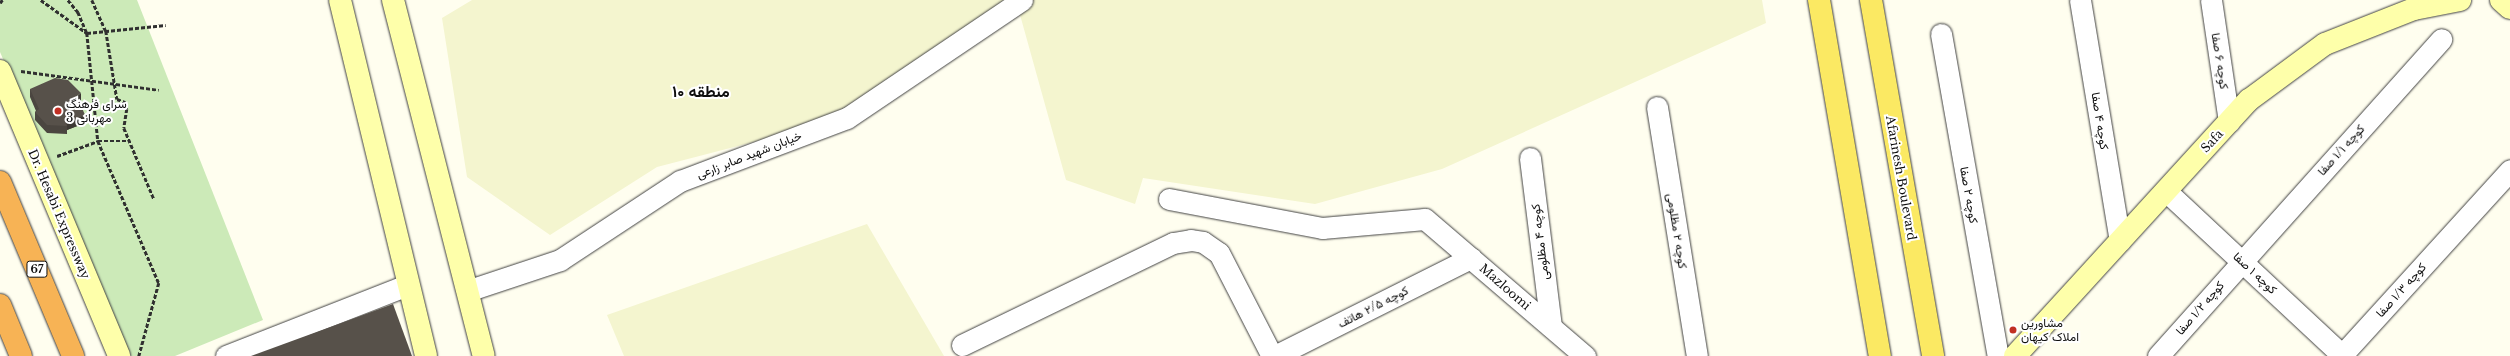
<!DOCTYPE html>
<meta charset="utf-8">
<style>
body{margin:0}
#map{position:relative;width:2510px;height:356px;overflow:hidden;background:#fffeef;font-family:"Libre Baskerville",Vazirmatn,serif}
div>[style]{position:absolute}
.farmland>*{inset:0;background:#f4f5cf}
.green>*{inset:0;background:#cceab8}
.path>*{height:2.5px;margin-top:-1.25px;transform-origin:0;background:repeating-linear-gradient(90deg,#303030 0 4px,transparent 0 6px)}
.roads{filter:drop-shadow(0 0 1px #414141) drop-shadow(0 0 1px #414141)}
.street>*{height:21px;margin:-10.5px;padding:0 10.5px;transform-origin:10.5px;border-radius:10.5px;background:#fff}
.secondary>*{height:22px;margin:-11px;padding:0 11px;transform-origin:11px;border-radius:11px;background:#feffaa}
.primary>*{height:22px;margin:-11px;padding:0 11px;transform-origin:11px;border-radius:11px;background:#fbe963}
.highway>*{height:22px;margin:-11px;padding:0 11px;transform-origin:11px;border-radius:11px;background:#f7b355}
.wall>*{inset:0;background:#4b4640}
.shaded-wall>*{inset:0;background:#3d3934}
.building>*{inset:0;background:#57514a}
.dots>*{width:11px;height:11px;translate:-50% -50%;box-sizing:border-box;border:2px solid #fff;border-radius:50%}
span{translate:-50% -50%;white-space:nowrap;text-align:center;line-height:1.15;-webkit-text-stroke:4px #fff;paint-order:stroke}
.shield-label span{padding:1px 3px;background:#fff;border:1px solid;border-radius:3px;-webkit-text-stroke-width:0}
.shield-label{font-size:11px;color:#0e0e0e;font-weight:700}
.street-label{font-size:12px;color:#0e0e0e}
.poi-label{font-size:12px;color:#0e0e0e}
.left{translate:0 -50%;text-align:left}
.district-label{font-size:16px;color:#0e0e0e;font-weight:700}
</style>
<div id="map">
<div class="farmland">
<i style="clip-path:polygon(472px 0,1762px 0,1766px 23px,1442px 169px,1315px 204px,1143px 178px,1135px 204px,1066px 180px,1017px 4px,849px 117px,657px 167px,550px 235px,467px 177px,442px 18px)"></i>
<i style="clip-path:polygon(867px 224px,944px 356px,624px 356px,607px 315px)"></i>
</div>
<div class="green">
<i style="clip-path:polygon(0 0,137px 0,263px 320px,175px 356px,131px 356px,0 52px)"></i>
</div>
<div class="path">
<i style="left:41px;top:0;width:57px;rotate:35.7deg"></i>
<i style="left:87px;top:33px;width:109px;rotate:84.2deg"></i>
<i style="left:98px;top:141px;width:155px;rotate:66.8deg"></i>
<i style="left:159px;top:283px;width:76px;rotate:105.3deg"></i>
<i style="left:68px;top:0;width:16px;rotate:50deg"></i>
<i style="left:78px;top:12px;width:23px;rotate:67deg"></i>
<i style="left:87px;top:33px;width:79px;rotate:-5.8deg"></i>
<i style="left:92px;top:0;width:34px;rotate:66deg"></i>
<i style="left:106px;top:31px;width:69px;rotate:80.8deg"></i>
<i style="left:117px;top:99px;width:9px;rotate:21deg"></i>
<i style="left:125px;top:102px;width:7px;rotate:74deg"></i>
<i style="left:127px;top:109px;width:19px;rotate:99deg"></i>
<i style="left:124px;top:128px;width:77px;rotate:67.1deg"></i>
<i style="left:0;top:3px;width:4px;rotate:-56deg"></i>
<i style="left:21px;top:71px;width:139px;rotate:7.8deg"></i>
<i style="left:57px;top:156px;width:44px;rotate:-20.1deg"></i>
<i style="left:98px;top:141px;width:32px"></i>
</div>
<div class="roads">
<div class="street">
<i style="left:2080px;top:0;width:244px;rotate:80.6deg"></i>
<i style="left:2211px;top:0;width:123px;rotate:81.6deg"></i>
<i style="left:1941px;top:34px;width:327px;rotate:80deg"></i>
<i style="left:1657px;top:107px;width:252px;rotate:80.9deg"></i>
<i style="left:1530px;top:158px;width:169px;rotate:82.9deg"></i>
<i style="left:2166px;top:191px;width:242px;rotate:43deg"></i>
<i style="left:1169px;top:199px;width:156px;rotate:10.7deg"></i>
<i style="left:1322px;top:228px;width:103px;rotate:-5deg"></i>
<i style="left:1425px;top:219px;width:211px;rotate:40.6deg"></i>
<i style="left:467px;top:291px;width:98px;rotate:-18.4deg"></i>
<i style="left:560px;top:260px;width:144px;rotate:-33.4deg"></i>
<i style="left:680px;top:181px;width:178px;rotate:-20.7deg"></i>
<i style="left:847px;top:118px;width:211px;rotate:-34deg"></i>
<i style="left:962px;top:345px;width:234px;rotate:-25.8deg"></i>
<i style="left:1173px;top:243px;width:18px;rotate:-9deg"></i>
<i style="left:1191px;top:240px;width:12px;rotate:9deg"></i>
<i style="left:1203px;top:242px;width:19px;rotate:35deg"></i>
<i style="left:1219px;top:253px;width:116px;rotate:62.8deg"></i>
<i style="left:226px;top:356px;width:194px;rotate:-21.4deg"></i>
<i style="left:1275px;top:356px;width:219px;rotate:-26.6deg"></i>
<i style="left:2158px;top:356px;width:425px;rotate:-48.2deg"></i>
<i style="left:2341px;top:356px;width:251px;rotate:-47.7deg"></i>
</div>
<div class="secondary">
<i style="left:340px;top:0;width:366px;rotate:76.4deg"></i>
<i style="left:393px;top:0;width:367px;rotate:75.7deg"></i>
<i style="left:2501px;top:0;width:12px;rotate:42deg"></i>
<i style="left:0;top:71px;width:309px;rotate:67.3deg"></i>
<i style="left:2015px;top:356px;width:347px;rotate:-47.6deg"></i>
<i style="left:2249px;top:100px;width:94px;rotate:-36.4deg"></i>
<i style="left:2325px;top:44px;width:96px;rotate:-21.5deg"></i>
<i style="left:2414px;top:9px;width:47px;rotate:-11.1deg"></i>
</div>
<div class="primary">
<i style="left:1819px;top:0;width:361px;rotate:80.3deg"></i>
<i style="left:1871px;top:0;width:361px;rotate:80.1deg"></i>
</div>
<div class="highway">
<i style="left:0;top:182px;width:189px;rotate:67.2deg"></i>
<i style="left:0;top:305px;width:55px;rotate:67.6deg"></i>
</div>
</div>
<div class="wall">
<i style="clip-path:polygon(30px 89px,81px 102px,80px 103px,85px 123px,67px 130px,67px 134px,47px 133px,35px 120px,35px 112px,36px 111px,30px 97px)"></i>
</div>
<div class="shaded-wall">
<i style="clip-path:polygon(81px 93px,81px 102px,77px 105px,77px 96px)"></i>
<i style="clip-path:polygon(85px 115px,85px 123px,67px 130px,67px 126px,66px 123px)"></i>
</div>
<div class="building">
<i style="clip-path:polygon(55px 78px,68px 80px,81px 93px,77px 96px,85px 115px,66px 123px,67px 126px,47px 125px,35px 112px,39px 109px,30px 89px)"></i>
<i style="clip-path:polygon(393px 304px,412px 356px,251px 356px)"></i>
</div>
<div class="dots">
<i style="left:58px;top:111px;background:#c12f23"></i>
<i style="left:2013px;top:330px;background:#c12f23"></i>
</div>
<div class="shield-label">
<span style="left:37px;top:269px">67</span>
</div>
<div class="street-label">
<span style="left:2220px;top:61px;rotate:81deg">کوچه ۶ صفا</span>
<span style="left:2100px;top:121px;rotate:81deg">کوچه ۴ صفا</span>
<span style="left:2212px;top:141px;rotate:-47deg">Safa</span>
<span style="left:2341px;top:150px;rotate:-48deg">کوچه ۱/۱ صفا</span>
<span style="left:749px;top:155px;rotate:-21deg">خیابان شهید صابر زارعی</span>
<span style="left:1901px;top:178px;rotate:80deg">Afarinesh Boulevard</span>
<span style="left:1969px;top:195px;rotate:80deg">کوچه ۲ صفا</span>
<span style="left:59px;top:214px;rotate:67deg">Dr. Hesabi Expressway</span>
<span style="left:1677px;top:231px;rotate:81deg">کوچه ۲ مظلومی</span>
<span style="left:1540px;top:242px;rotate:-97deg">کوچه ۴ مظلومی</span>
<span style="left:2255px;top:273px;rotate:43deg">کوچه ۱ صفا</span>
<span style="left:1505px;top:287px;rotate:41deg">Mazloomi</span>
<span style="left:2401px;top:290px;rotate:-48deg">کوچه ۱/۳ صفا</span>
<span style="left:1373px;top:307px;rotate:-27deg">کوچه ۲/۵ هاتف</span>
<span style="left:2200px;top:308px;rotate:-49deg">کوچه ۱/۲ صفا</span>
</div>
<div class="poi-label">
<span class="left" style="left:66px;top:111px">سرای فرهنگ<br>مهربانی 3</span>
<span class="left" style="left:2021px;top:330px">مشاورین<br>املاک کیهان</span>
</div>
<div class="district-label">
<span style="left:701px;top:91px">منطقه ۱۰</span>
</div>
</div>
